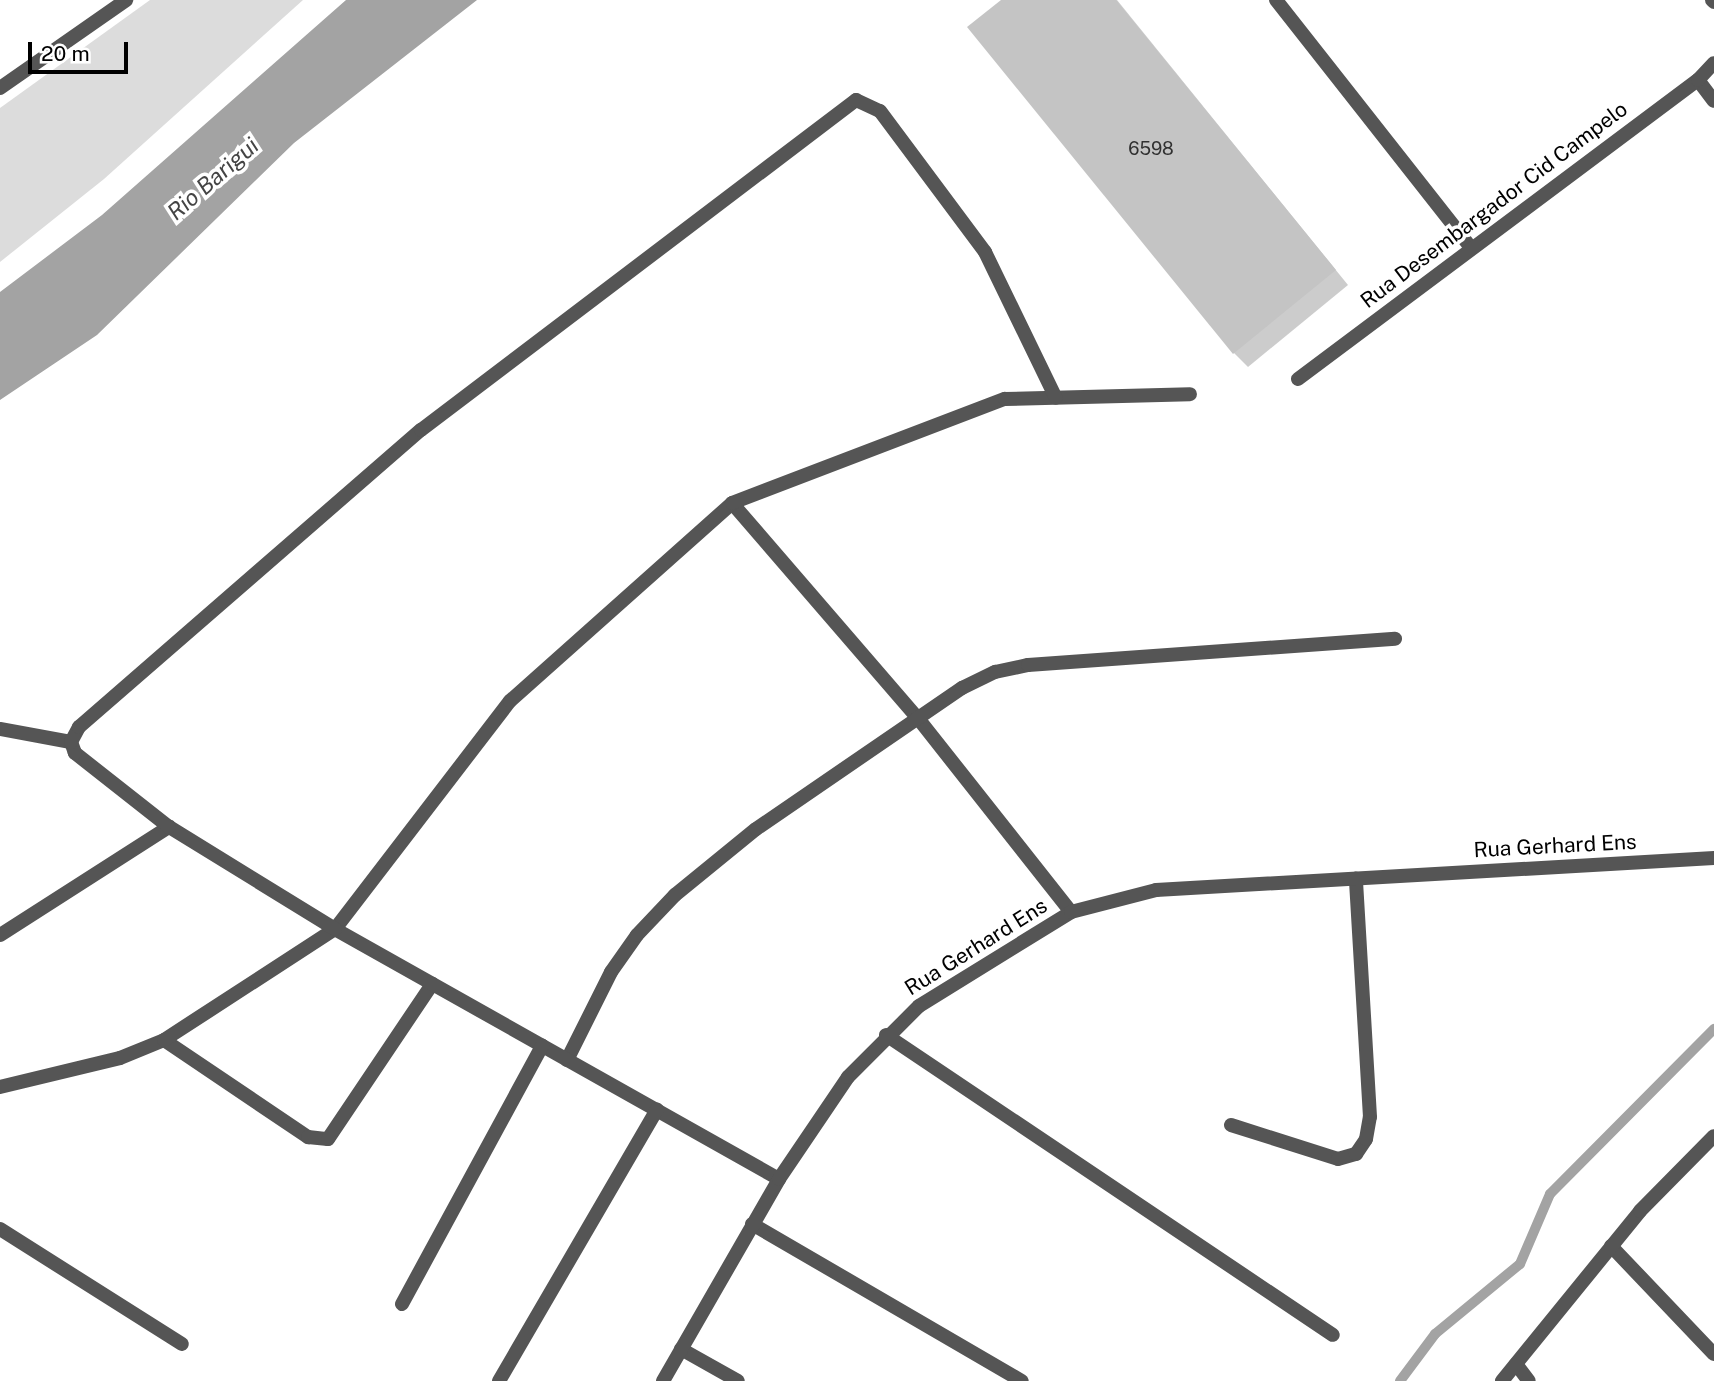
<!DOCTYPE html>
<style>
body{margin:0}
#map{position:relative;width:1714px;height:1381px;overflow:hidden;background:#fff;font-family:"Public Sans",sans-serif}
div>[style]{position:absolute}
.green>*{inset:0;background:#dcdcdc}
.water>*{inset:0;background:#a3a3a3}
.shadow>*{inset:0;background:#0003}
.stream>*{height:10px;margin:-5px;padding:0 5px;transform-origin:5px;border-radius:5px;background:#a3a3a3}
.building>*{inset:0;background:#c4c4c4}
.lane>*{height:14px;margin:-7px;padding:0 7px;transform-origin:7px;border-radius:7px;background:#555}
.street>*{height:14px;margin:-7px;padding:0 7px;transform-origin:7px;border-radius:7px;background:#555}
span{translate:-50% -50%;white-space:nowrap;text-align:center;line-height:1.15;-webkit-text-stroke:7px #fff;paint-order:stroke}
.number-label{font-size:18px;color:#313131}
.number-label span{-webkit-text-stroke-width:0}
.street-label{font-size:21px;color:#000}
.water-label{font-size:23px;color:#444;font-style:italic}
.scale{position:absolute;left:28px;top:42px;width:100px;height:32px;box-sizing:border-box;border:4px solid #000;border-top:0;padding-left:9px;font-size:21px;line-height:24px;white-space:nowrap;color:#000;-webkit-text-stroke:5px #fff;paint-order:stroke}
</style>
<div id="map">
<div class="green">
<i style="clip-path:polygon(150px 0,303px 0,104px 179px,0 262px,0 108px)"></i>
</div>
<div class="water">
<i style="clip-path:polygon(346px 0,477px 0,294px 143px,97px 335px,0 400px,0 292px,102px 215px)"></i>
</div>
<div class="shadow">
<i style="clip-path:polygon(1003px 0,1117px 0,1348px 285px,1248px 367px,1234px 353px)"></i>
</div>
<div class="stream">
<i style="left:1400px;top:1381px;width:59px;rotate:-53.3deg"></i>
<i style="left:1435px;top:1334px;width:110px;rotate:-39.5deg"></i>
<i style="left:1520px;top:1264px;width:76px;rotate:-66.8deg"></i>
<i style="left:1550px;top:1194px;width:233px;rotate:-45.2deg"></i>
</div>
<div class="building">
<i style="clip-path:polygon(1001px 0,1116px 0,1336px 270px,1233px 354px,967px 27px)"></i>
</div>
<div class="lane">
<i style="left:1276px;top:0;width:315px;rotate:51.8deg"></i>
</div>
<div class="street">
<i style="left:1712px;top:0;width:3px;rotate:45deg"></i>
<i style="left:1698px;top:80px;width:26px;rotate:53deg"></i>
<i style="left:0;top:88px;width:154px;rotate:-34.9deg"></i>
<i style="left:1298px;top:379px;width:499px;rotate:-36.8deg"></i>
<i style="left:1698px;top:80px;width:23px;rotate:-47deg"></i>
<i style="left:732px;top:503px;width:283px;rotate:49.2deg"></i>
<i style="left:917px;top:717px;width:248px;rotate:51.7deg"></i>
<i style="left:0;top:729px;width:72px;rotate:10.4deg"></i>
<i style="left:0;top:935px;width:201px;rotate:-32.6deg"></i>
<i style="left:886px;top:1035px;width:538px;rotate:33.87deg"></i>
<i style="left:164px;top:1040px;width:174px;rotate:34deg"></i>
<i style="left:308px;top:1137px;width:20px;rotate:6deg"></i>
<i style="left:328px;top:1139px;width:187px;rotate:-56.1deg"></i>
<i style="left:567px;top:1060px;width:98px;rotate:-63.4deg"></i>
<i style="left:611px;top:972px;width:45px;rotate:-54.9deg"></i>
<i style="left:637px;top:935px;width:55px;rotate:-46.5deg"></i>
<i style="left:675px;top:895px;width:104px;rotate:-39.2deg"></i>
<i style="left:756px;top:829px;width:250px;rotate:-34.4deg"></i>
<i style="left:962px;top:688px;width:37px;rotate:-26deg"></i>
<i style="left:995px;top:672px;width:34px;rotate:-12deg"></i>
<i style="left:1028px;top:665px;width:368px;rotate:-4.1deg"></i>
<i style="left:0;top:1087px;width:123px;rotate:-13.6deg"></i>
<i style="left:120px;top:1058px;width:48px;rotate:-22.2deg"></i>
<i style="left:164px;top:1040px;width:204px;rotate:-33deg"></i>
<i style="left:335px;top:929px;width:287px;rotate:-52.5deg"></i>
<i style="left:510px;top:701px;width:297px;rotate:-41.7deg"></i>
<i style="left:732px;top:503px;width:292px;rotate:-20.9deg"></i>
<i style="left:1005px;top:399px;width:185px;rotate:-1.5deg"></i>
<i style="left:1231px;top:1125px;width:112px;rotate:17.6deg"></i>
<i style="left:1338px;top:1159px;width:19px;rotate:-16deg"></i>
<i style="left:1356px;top:1154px;width:18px;rotate:-56deg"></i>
<i style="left:1366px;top:1139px;width:22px;rotate:-80deg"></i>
<i style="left:1370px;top:1117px;width:239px;rotate:-93.4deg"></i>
<i style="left:779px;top:1179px;width:510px;rotate:-150.62deg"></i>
<i style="left:335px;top:929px;width:195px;rotate:-148.4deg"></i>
<i style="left:169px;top:827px;width:120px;rotate:-141.8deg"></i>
<i style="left:75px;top:753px;width:12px;rotate:-110deg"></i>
<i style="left:71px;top:742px;width:17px;rotate:-62deg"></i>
<i style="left:79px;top:727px;width:453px;rotate:-41deg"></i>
<i style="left:421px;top:430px;width:546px;rotate:-37.18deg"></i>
<i style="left:856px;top:100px;width:26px;rotate:25deg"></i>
<i style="left:880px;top:111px;width:176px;rotate:53.3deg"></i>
<i style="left:985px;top:252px;width:162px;rotate:64.1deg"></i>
<i style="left:752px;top:1224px;width:312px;rotate:30.2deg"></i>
<i style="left:0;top:1229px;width:215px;rotate:32.3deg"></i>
<i style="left:1611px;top:1246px;width:149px;rotate:46.4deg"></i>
<i style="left:402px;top:1304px;width:294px;rotate:-61.5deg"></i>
<i style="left:681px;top:1349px;width:65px;rotate:29.3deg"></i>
<i style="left:1516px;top:1364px;width:21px;rotate:53deg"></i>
<i style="left:499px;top:1381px;width:314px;rotate:-59.8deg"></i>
<i style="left:663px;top:1381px;width:233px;rotate:-60.1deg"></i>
<i style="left:779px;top:1179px;width:123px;rotate:-55.9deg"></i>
<i style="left:848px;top:1077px;width:100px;rotate:-45deg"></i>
<i style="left:919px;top:1006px;width:179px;rotate:-31.7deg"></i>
<i style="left:1071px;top:912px;width:88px;rotate:-14.5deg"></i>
<i style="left:1156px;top:890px;width:559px;rotate:-3.28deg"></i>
<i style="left:1502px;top:1381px;width:219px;rotate:-50.9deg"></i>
<i style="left:1640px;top:1211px;width:105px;rotate:-45.4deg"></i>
</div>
<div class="number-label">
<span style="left:1151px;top:149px">6598</span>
</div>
<div class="street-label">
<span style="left:1494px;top:205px;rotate:-37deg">Rua Desembargador Cid Campelo</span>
<span style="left:1555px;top:846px;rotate:-3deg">Rua Gerhard Ens</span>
<span style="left:976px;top:947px;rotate:-32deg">Rua Gerhard Ens</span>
</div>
<div class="water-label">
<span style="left:213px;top:179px;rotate:-41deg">Rio Barigui</span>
</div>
<div class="scale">20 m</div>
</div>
